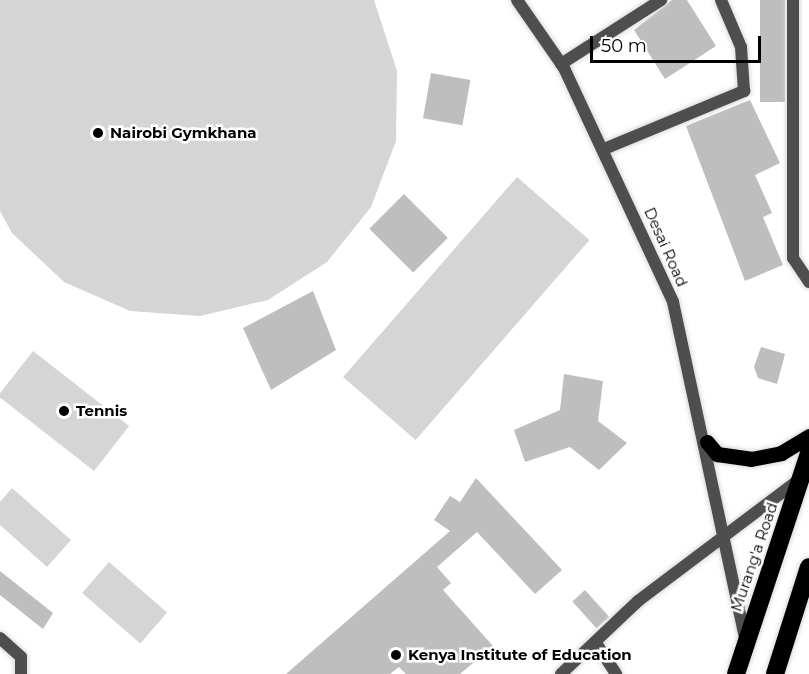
<!DOCTYPE html>
<style>
body{margin:0}
#map{position:relative;width:809px;height:674px;overflow:hidden;background:#fff;font-family:Montserrat,sans-serif}
div>[style]{position:absolute}
.green>*{inset:0;background:#d5d5d5;transform-origin:0 0}
.building>*{inset:0;background:#bebebe;transform-origin:0 0}
.roads{filter:drop-shadow(0 0 2px #dbdbdb) drop-shadow(0 0 2px #dbdbdb)}
.lane>*{height:12px;margin:-6px;padding:0 6px;transform-origin:6px;border-radius:6px;background:#4e4e4e}
.street>*{height:12px;margin:-6px;padding:0 6px;transform-origin:6px;border-radius:6px;background:#4e4e4e}
.primary>*{height:15px;margin:-7.5px;padding:0 7.5px;transform-origin:7.5px;border-radius:7.5px;background:#000}
.highway>*{height:18px;margin:-9px;padding:0 9px;transform-origin:9px;border-radius:9px;background:#000}
.dots>*{width:16px;height:16px;translate:-50% -50%;box-sizing:border-box;border:3px solid #fff;border-radius:50%}
span{translate:-50% -50%;white-space:nowrap;text-align:center;line-height:1.15;-webkit-text-stroke:5px #fff;paint-order:stroke}
.poi-label{font-size:15px;color:#000;font-weight:700}
.left{translate:0 -50%;text-align:left}
.street-label{font-size:15px;color:#000}
.scale{position:absolute;left:590px;top:36px;width:171px;height:27px;box-sizing:border-box;border:3px solid #000;border-top:0;padding-left:8px;font-size:18px;line-height:21px;white-space:nowrap;color:#000;-webkit-text-stroke:4px #fff;paint-order:stroke}
</style>
<div id="map">
<div class="green">
<i style="clip-path:polygon(0 0,374px 0,397px 71px,396px 141px,371px 207px,327px 262px,268px 300px,200px 316px,130px 311px,64px 282px,12px 233px,0 211px)"></i>
<i style="left:517px;top:177px;width:96px;height:265px;rotate:41deg"></i>
<i style="left:33px;top:351px;width:122px;height:57px;rotate:38deg"></i>
<i style="clip-path:polygon(12px 488px,71px 540px,47px 567px,0 525px,0 502px)"></i>
<i style="left:109px;top:562px;width:77px;height:41px;rotate:41deg"></i>
</div>
<div class="building">
<i style="clip-path:polygon(672px 0,687px 0,716px 46px,665px 79px,634px 30px)"></i>
<i style="left:760px;top:0;width:25px;height:102px"></i>
<i style="left:431px;top:73px;width:40px;height:46px;rotate:10deg"></i>
<i style="clip-path:polygon(750px 100px,780px 163px,755px 175px,772px 213px,763px 217px,783px 265px,745px 281px,686px 126px)"></i>
<i style="left:404px;top:194px;width:62px;height:49px;rotate:45deg"></i>
<i style="clip-path:polygon(313px 291px,336px 350px,271px 390px,243px 328px)"></i>
<i style="clip-path:polygon(761px 347px,785px 354px,777px 384px,758px 378px,754px 367px)"></i>
<i style="clip-path:polygon(564px 374px,603px 381px,598px 421px,627px 443px,599px 470px,570px 447px,525px 462px,514px 430px,560px 410px)"></i>
<i style="clip-path:polygon(476px 478px,562px 570px,535px 594px,477px 532px,437px 567px,451px 583px,443px 590px,493px 646px,460px 674px,406px 674px,399px 667px,390px 674px,286px 674px,450px 531px,434px 520px,450px 496px,460px 502px)"></i>
<i style="clip-path:polygon(0 571px,53px 613px,43px 629px,0 595px)"></i>
<i style="left:585px;top:590px;width:36px;height:17px;rotate:48deg"></i>
</div>
<div class="roads">
<div class="lane">
<i style="left:604px;top:149px;width:152px;rotate:-22.5deg"></i>
<i style="left:744px;top:91px;width:44px;rotate:-93.9deg"></i>
<i style="left:741px;top:47px;width:51px;rotate:-113.1deg"></i>
<i style="left:596px;top:643px;width:37px;rotate:57deg"></i>
</div>
<div class="street">
<i style="left:517px;top:0;width:83px;rotate:55.3deg"></i>
<i style="left:564px;top:68px;width:258px;rotate:65deg"></i>
<i style="left:673px;top:302px;width:343px;rotate:77.9deg"></i>
<i style="left:793px;top:0;width:258px;rotate:90deg"></i>
<i style="left:793px;top:258px;width:29px;rotate:56deg"></i>
<i style="left:561px;top:64px;width:119px;rotate:-32.6deg"></i>
<i style="left:0;top:638px;width:28px;rotate:42deg"></i>
<i style="left:21px;top:657px;width:17px;rotate:90deg"></i>
<i style="left:561px;top:674px;width:106px;rotate:-43.5deg"></i>
<i style="left:638px;top:601px;width:204px;rotate:-37deg"></i>
</div>
<div class="primary">
<i style="left:707px;top:442px;width:16px;rotate:50deg"></i>
<i style="left:717px;top:454px;width:34px;rotate:8deg"></i>
<i style="left:751px;top:459px;width:31px;rotate:-11deg"></i>
<i style="left:781px;top:453px;width:33px;rotate:-31deg"></i>
</div>
<div class="highway">
<i style="left:736px;top:674px;width:233px;rotate:-71.7deg"></i>
<i style="left:775px;top:674px;width:112px;rotate:-72.4deg"></i>
</div>
</div>
<div class="dots">
<i style="left:98px;top:133px;background:#000"></i>
<i style="left:64px;top:411px;background:#000"></i>
<i style="left:396px;top:655px;background:#000"></i>
</div>
<div class="poi-label">
<span class="left" style="left:110px;top:133px">Nairobi Gymkhana</span>
<span class="left" style="left:76px;top:411px">Tennis</span>
<span class="left" style="left:408px;top:655px">Kenya Institute of Education</span>
</div>
<div class="street-label">
<span style="left:666px;top:247px;rotate:66deg">Desai Road</span>
<span style="left:754px;top:557px;rotate:-71deg">Murang'a Road</span>
</div>
<div class="scale">50 m</div>
</div>
